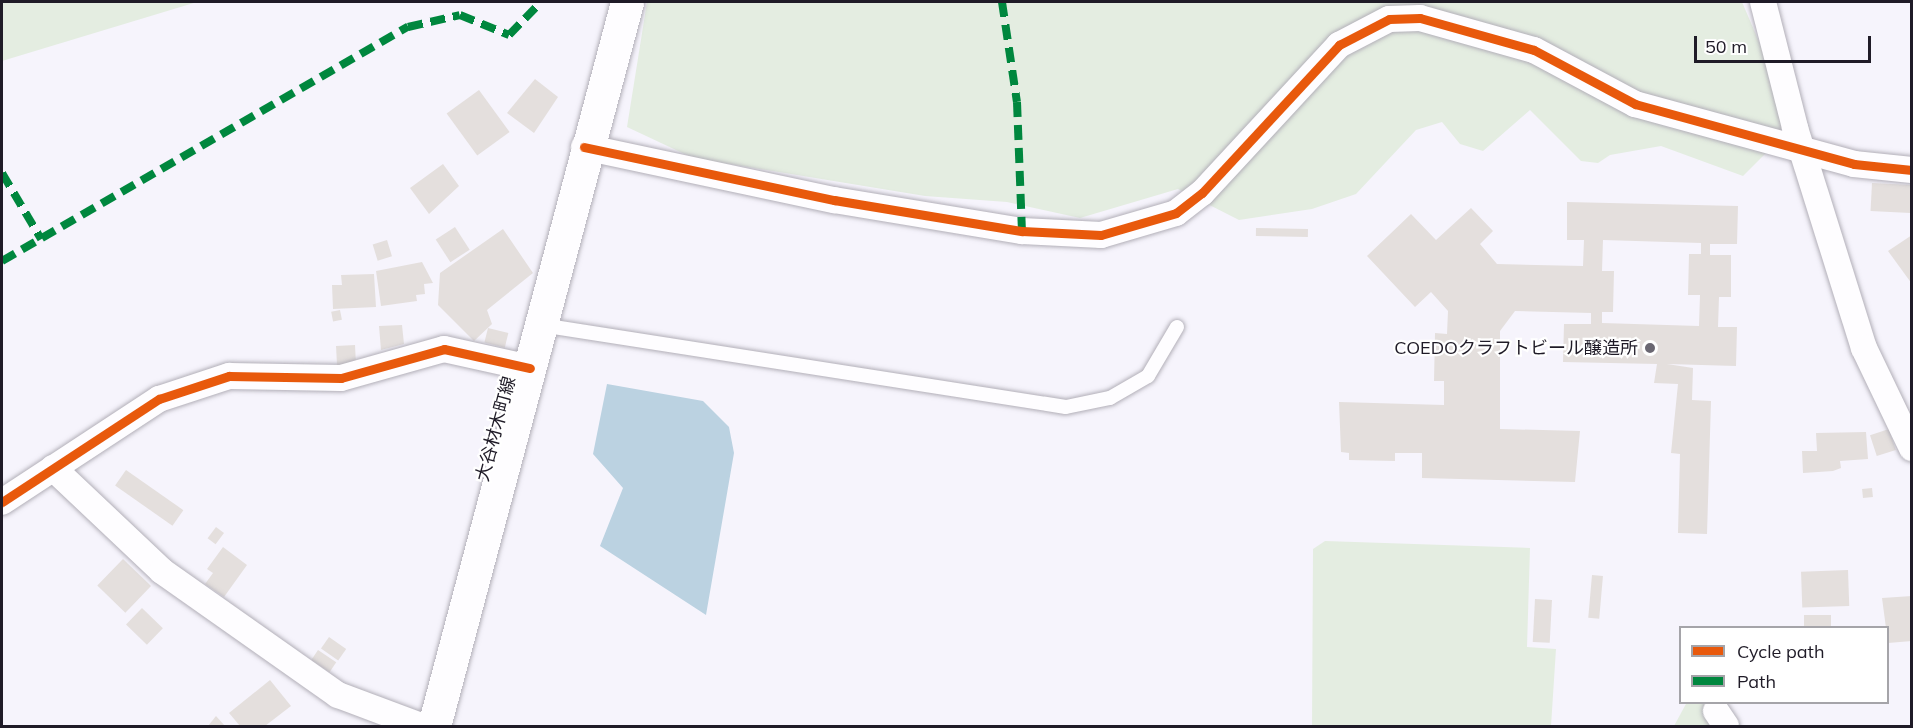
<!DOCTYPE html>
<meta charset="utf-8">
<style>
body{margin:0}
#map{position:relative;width:1913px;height:728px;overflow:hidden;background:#f6f4fc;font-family:Mulish,"Noto Sans JP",sans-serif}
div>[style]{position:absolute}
.green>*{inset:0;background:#e4ede1}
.water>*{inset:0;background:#bbd2e1}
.building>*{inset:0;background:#e4dfdd;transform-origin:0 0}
.roads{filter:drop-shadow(0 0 2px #b2afb8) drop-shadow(0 0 2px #b2afb8)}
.service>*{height:14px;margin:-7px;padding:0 7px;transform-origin:7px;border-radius:7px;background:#fefdff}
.minor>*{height:26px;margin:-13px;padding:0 13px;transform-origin:13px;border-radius:13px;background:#fefdff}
.secondary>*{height:33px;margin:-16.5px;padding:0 16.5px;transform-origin:16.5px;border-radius:16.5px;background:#fefdff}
.quiet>*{height:8px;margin-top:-4px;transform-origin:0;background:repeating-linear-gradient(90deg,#00873e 0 15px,transparent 0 23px)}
.cycleway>*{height:9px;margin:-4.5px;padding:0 4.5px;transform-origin:4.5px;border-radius:4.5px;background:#e8590c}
.dots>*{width:16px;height:16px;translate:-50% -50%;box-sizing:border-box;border:3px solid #fff;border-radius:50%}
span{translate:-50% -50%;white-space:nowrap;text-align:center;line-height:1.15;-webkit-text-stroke:4.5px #fff;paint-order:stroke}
.poi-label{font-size:18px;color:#1f1b27}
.right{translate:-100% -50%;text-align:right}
.street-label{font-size:18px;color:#1f1b27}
.frame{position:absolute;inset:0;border:3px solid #1f1b27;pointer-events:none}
.legend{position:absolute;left:1679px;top:626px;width:210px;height:78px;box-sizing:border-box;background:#fff;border:2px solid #a5a4a9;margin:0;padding:8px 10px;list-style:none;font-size:18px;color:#1f1b27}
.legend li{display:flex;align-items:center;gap:12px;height:30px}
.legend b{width:30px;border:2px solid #a5a4a9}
.scale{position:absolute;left:1694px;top:36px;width:177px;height:27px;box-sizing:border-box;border:3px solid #1f1b27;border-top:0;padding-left:8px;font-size:18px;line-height:21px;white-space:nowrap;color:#1f1b27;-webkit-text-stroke:4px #fff;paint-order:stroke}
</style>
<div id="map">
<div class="green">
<i style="clip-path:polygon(2px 2px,197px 2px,2px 61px)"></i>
<i style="clip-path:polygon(647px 2px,1742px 2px,1763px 51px,1784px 135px,1743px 176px,1661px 146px,1610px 155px,1598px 163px,1581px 161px,1530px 110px,1483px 151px,1460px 144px,1442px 122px,1416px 130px,1356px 194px,1312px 209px,1239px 220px,1178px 189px,1080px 218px,1007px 202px,925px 196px,693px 158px,627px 127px)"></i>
<i style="clip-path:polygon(1325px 541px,1530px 548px,1527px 647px,1556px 649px,1551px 726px,1312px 726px,1313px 549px)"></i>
<i style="clip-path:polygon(1687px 702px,1726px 703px,1741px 726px,1674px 726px)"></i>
</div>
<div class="water">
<i style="clip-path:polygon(607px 384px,703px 401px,729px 427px,734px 453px,706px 615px,600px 546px,623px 488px,593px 454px)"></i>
</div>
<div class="building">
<i style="clip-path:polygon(535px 79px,558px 97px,534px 133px,507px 113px)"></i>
<i style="left:479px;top:90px;width:52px;height:40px;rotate:54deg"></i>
<i style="clip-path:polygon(443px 164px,459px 186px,429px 214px,410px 188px)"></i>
<i style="left:1872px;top:183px;width:40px;height:28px;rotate:3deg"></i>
<i style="clip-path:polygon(evenodd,1567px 202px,1738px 206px,1737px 244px,1710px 244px,1710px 255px,1731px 255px,1731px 297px,1719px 297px,1718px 327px,1737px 327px,1736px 366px,1667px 364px,1693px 368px,1692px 400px,1711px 401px,1707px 534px,1678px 533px,1680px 454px,1671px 453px,1678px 384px,1654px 383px,1657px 364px,1563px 362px,1564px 324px,1591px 324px,1591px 313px,1515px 311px,1500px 331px,1500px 429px,1580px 431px,1575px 482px,1422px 478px,1422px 453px,1395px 453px,1395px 461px,1349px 460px,1349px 453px,1341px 452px,1339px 402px,1444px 405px,1444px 381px,1434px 381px,1435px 333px,1447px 334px,1448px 311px,1431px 292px,1415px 307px,1367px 256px,1411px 214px,1436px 240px,1471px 208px,1493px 231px,1480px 244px,1497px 264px,1583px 266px,1584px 240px,1567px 240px,1567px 202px,1603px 240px,1701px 243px,1701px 254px,1689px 254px,1688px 295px,1700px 295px,1699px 326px,1602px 323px,1602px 312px,1613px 312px,1614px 271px,1602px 271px,1603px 240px)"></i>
<i style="left:455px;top:227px;width:27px;height:23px;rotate:57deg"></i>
<i style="left:1256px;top:228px;width:52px;height:8px;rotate:1deg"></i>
<i style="clip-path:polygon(503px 229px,533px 273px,487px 310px,492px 324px,474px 341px,438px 305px,440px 273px)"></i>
<i style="clip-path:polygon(1912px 235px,1912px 284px,1888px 251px)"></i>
<i style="left:387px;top:240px;width:17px;height:15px;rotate:73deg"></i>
<i style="clip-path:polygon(422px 262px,433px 283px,424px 284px,425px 294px,416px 295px,417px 301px,381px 306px,376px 271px)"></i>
<i style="clip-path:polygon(374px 274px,376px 307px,333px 309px,332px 285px,342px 285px,341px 275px)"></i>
<i style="left:340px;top:310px;width:10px;height:9px;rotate:79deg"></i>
<i style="clip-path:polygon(402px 325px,404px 344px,381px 350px,379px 326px)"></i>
<i style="left:488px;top:328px;width:21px;height:15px;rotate:14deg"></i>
<i style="left:355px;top:345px;width:19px;height:19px;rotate:87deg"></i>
<i style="left:1889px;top:429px;width:22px;height:20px;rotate:72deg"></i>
<i style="clip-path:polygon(1866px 432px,1868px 459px,1840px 461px,1841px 468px,1833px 471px,1803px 473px,1802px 451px,1817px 451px,1816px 433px)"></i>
<i style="left:126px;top:470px;width:70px;height:19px;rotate:35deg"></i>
<i style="left:1872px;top:488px;width:9px;height:10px;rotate:84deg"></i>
<i style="left:216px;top:527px;width:10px;height:14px;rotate:37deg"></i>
<i style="clip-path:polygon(223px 547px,247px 565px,224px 597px,205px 584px,213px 573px,207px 569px)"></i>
<i style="left:123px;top:559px;width:39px;height:37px;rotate:44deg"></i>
<i style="left:1848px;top:570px;width:36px;height:47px;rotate:88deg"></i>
<i style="left:1592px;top:575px;width:11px;height:43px;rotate:5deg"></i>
<i style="clip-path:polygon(1912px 596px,1912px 641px,1888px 643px,1882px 598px)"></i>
<i style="left:1535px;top:599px;width:17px;height:43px;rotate:3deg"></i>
<i style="left:142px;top:608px;width:29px;height:23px;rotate:44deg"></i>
<i style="left:1831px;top:615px;width:13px;height:27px;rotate:90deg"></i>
<i style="left:329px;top:637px;width:21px;height:14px;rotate:35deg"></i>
<i style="left:318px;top:650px;width:22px;height:12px;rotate:34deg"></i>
<i style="clip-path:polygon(270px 680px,291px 706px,265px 726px,240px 726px,229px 713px)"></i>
<i style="clip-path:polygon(216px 716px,225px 726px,208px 726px)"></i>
</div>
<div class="roads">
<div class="service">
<i style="left:541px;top:325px;width:531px;rotate:8.88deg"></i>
<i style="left:1066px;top:407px;width:45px;rotate:-11.6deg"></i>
<i style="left:1110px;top:398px;width:44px;rotate:-30.1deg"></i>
<i style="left:1148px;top:376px;width:57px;rotate:-59.4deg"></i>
</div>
<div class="minor">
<i style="left:1763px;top:2px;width:130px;rotate:75.7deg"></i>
<i style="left:1795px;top:128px;width:231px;rotate:72.6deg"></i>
<i style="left:1864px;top:348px;width:111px;rotate:64.4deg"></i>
<i style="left:584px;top:147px;width:256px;rotate:12deg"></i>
<i style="left:834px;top:200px;width:191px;rotate:9.4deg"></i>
<i style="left:1022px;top:231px;width:79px;rotate:2.9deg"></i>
<i style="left:1101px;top:235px;width:78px;rotate:-16.3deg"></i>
<i style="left:1176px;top:213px;width:33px;rotate:-38deg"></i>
<i style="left:1202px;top:193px;width:202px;rotate:-47.2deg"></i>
<i style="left:1339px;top:45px;width:56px;rotate:-27.5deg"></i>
<i style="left:1389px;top:19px;width:31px;rotate:-2deg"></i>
<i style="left:1420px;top:18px;width:118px;rotate:15.7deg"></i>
<i style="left:1534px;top:50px;width:115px;rotate:28.1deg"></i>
<i style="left:1635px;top:104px;width:227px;rotate:15.3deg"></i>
<i style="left:1854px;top:164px;width:58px;rotate:5.9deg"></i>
<i style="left:53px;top:468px;width:150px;rotate:43.4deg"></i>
<i style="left:162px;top:571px;width:215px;rotate:35.2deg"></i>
<i style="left:338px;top:695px;width:89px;rotate:20.5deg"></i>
<i style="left:2px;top:502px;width:188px;rotate:-33.3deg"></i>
<i style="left:159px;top:399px;width:74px;rotate:-18.2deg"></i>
<i style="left:229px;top:376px;width:112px;rotate:1deg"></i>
<i style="left:341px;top:378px;width:107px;rotate:-15.7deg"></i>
<i style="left:444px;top:349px;width:88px;rotate:12.5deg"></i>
<i style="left:1716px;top:711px;width:18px;rotate:56deg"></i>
</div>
<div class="secondary">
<i style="left:434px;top:726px;width:749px;rotate:-75.07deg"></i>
</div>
</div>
<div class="quiet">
<i style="left:1002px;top:2px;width:101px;rotate:81.5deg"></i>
<i style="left:1017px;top:102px;width:129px;rotate:87.8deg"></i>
<i style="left:2px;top:173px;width:77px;rotate:59.4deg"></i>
<i style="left:2px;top:261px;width:469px;rotate:-30deg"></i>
<i style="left:408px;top:27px;width:53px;rotate:-13deg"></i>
<i style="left:460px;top:15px;width:53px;rotate:22.2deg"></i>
<i style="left:509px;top:35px;width:46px;rotate:-45.9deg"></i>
</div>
<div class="cycleway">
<i style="left:584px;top:147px;width:256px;rotate:12deg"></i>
<i style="left:834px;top:200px;width:191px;rotate:9.4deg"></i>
<i style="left:1022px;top:231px;width:79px;rotate:2.9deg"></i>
<i style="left:1101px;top:235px;width:78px;rotate:-16.3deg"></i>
<i style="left:1176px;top:213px;width:33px;rotate:-38deg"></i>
<i style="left:1202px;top:193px;width:202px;rotate:-47.2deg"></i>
<i style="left:1339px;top:45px;width:56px;rotate:-27.5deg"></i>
<i style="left:1389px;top:19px;width:31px;rotate:-2deg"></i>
<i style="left:1420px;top:18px;width:118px;rotate:15.7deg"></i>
<i style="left:1534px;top:50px;width:115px;rotate:28.1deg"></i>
<i style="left:1635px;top:104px;width:227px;rotate:15.3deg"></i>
<i style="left:1854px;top:164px;width:58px;rotate:5.9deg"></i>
<i style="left:2px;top:502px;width:188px;rotate:-33.3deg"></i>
<i style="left:159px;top:399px;width:74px;rotate:-18.2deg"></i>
<i style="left:229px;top:376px;width:112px;rotate:1deg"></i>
<i style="left:341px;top:378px;width:107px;rotate:-15.7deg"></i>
<i style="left:444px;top:349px;width:88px;rotate:12.5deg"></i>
</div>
<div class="dots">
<i style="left:1650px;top:348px;background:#6a6772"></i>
</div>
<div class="poi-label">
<span class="right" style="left:1638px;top:348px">COEDOクラフトビール醸造所</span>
</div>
<div class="street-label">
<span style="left:496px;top:429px;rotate:-75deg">大谷材木町線</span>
</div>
<div class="frame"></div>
<ul class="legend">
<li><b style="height:8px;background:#e8590c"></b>Cycle path</li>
<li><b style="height:8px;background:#00873e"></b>Path</li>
</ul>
<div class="scale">50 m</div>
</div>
